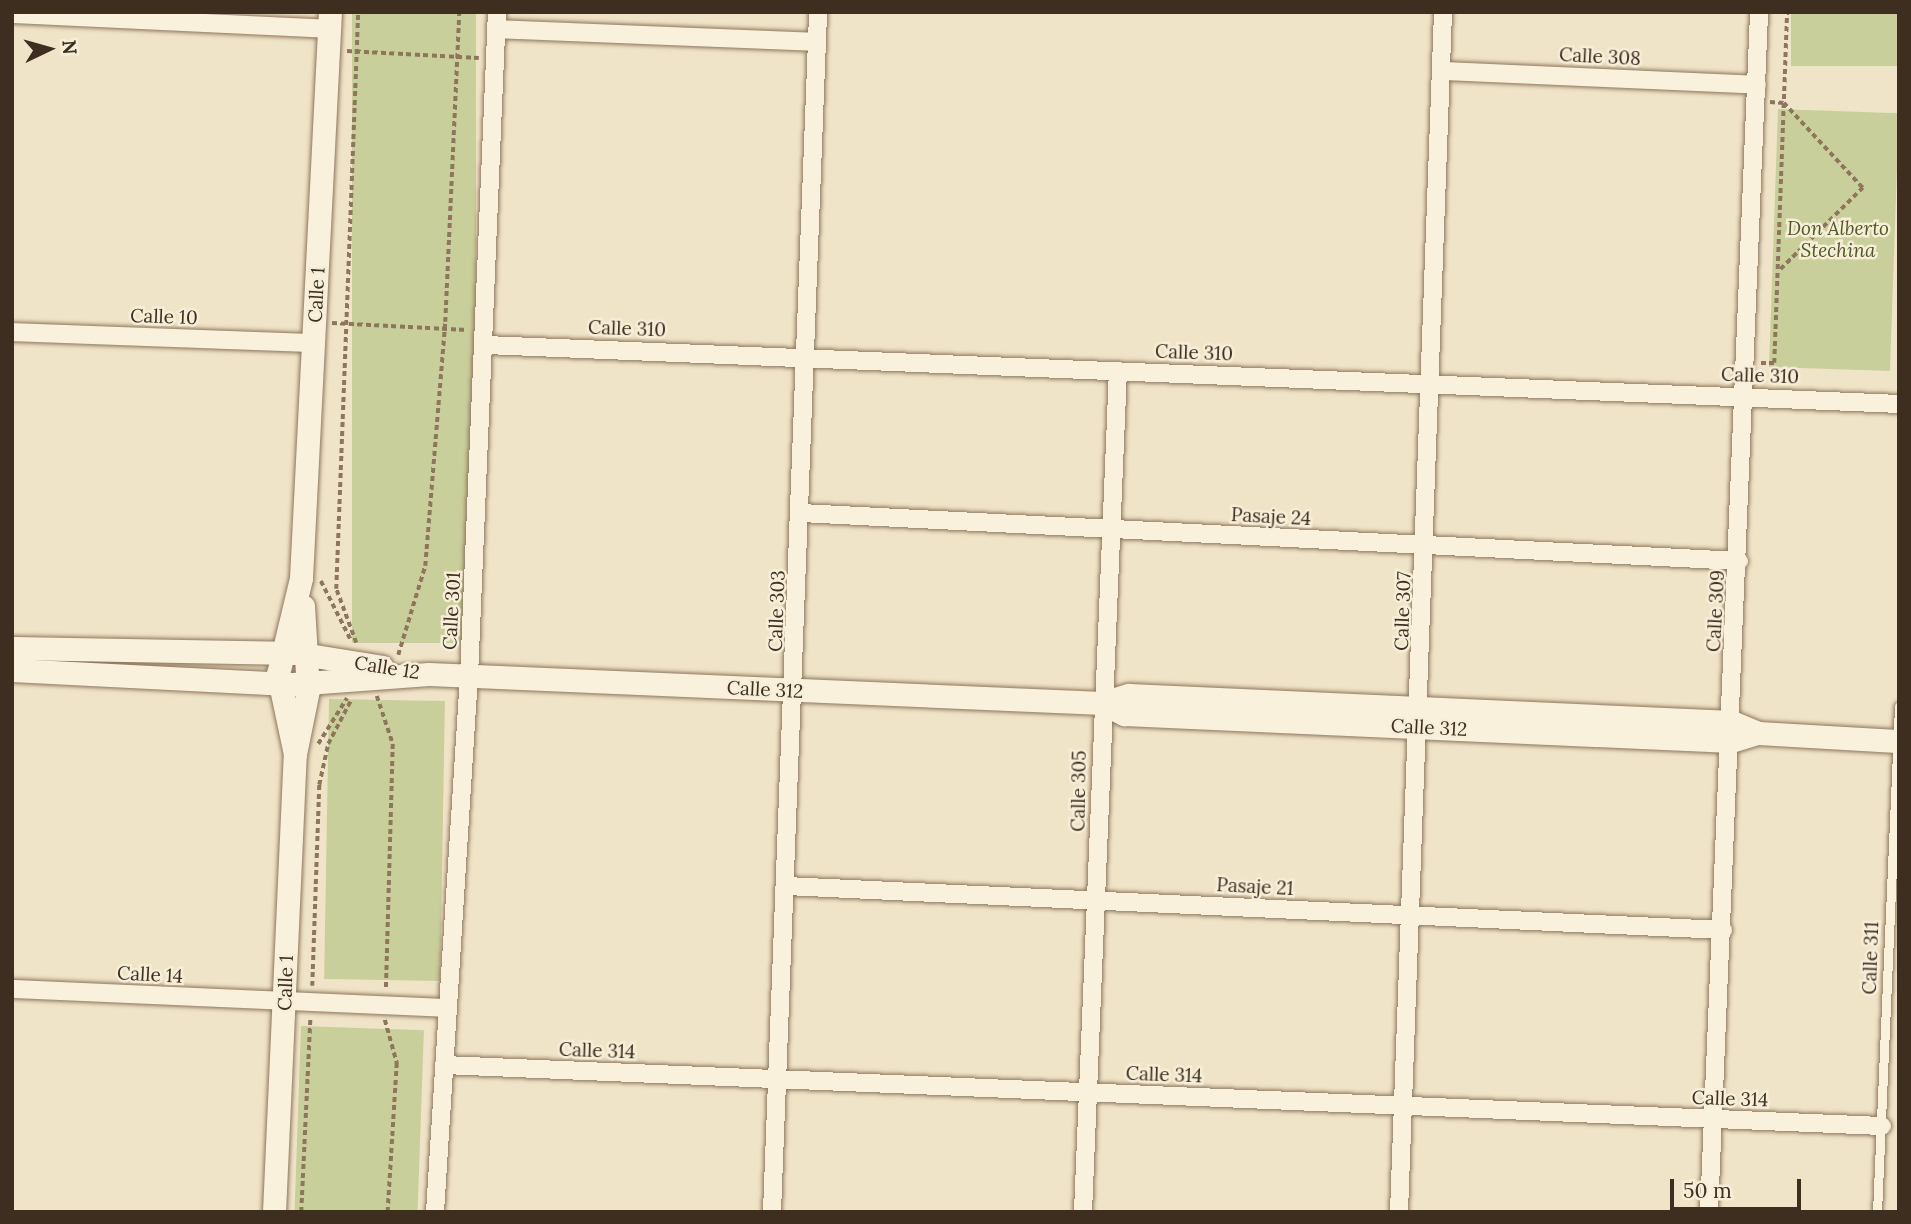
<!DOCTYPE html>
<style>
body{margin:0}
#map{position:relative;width:1911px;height:1224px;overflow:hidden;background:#f0e4c8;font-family:Lora,serif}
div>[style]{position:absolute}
.green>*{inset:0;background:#c9cf9b;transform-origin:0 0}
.path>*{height:3.5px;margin-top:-1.75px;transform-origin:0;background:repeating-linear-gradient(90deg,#8d765c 0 5px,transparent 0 8.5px)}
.roads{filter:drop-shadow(0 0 2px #8d765c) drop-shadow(0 0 2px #8d765c)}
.service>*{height:9px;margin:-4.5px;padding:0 4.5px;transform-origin:4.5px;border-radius:4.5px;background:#faf1dc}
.minor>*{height:18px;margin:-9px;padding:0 9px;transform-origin:9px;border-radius:9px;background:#faf1dc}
.tertiary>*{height:23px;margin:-11.5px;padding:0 11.5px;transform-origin:11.5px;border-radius:11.5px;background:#faf1dc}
span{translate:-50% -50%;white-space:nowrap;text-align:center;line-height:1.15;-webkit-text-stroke:5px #f7eed8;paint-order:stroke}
.street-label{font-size:19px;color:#3d2e20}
.park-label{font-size:19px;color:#4d5a26;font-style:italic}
.frame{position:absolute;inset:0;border:14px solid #3d2e20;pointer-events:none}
.north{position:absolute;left:14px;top:14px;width:70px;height:70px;-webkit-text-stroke:5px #f7eed8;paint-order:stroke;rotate:85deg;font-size:19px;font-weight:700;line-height:28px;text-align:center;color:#3d2e20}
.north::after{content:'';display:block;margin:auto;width:24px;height:32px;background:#3d2e20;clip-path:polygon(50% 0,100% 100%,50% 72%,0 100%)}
.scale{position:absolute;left:1670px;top:1179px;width:131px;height:32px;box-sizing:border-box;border:4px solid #3d2e20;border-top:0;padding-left:9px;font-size:21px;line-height:24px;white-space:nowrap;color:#3d2e20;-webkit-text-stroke:5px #f7eed8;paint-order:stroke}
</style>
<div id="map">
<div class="green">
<i style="left:352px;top:12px;width:124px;height:631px"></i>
<i style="left:1791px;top:12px;width:108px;height:54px"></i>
<i style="left:1778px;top:109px;width:121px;height:258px;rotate:2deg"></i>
<i style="left:329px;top:699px;width:116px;height:280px;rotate:1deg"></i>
<i style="left:301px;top:1026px;width:123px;height:186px;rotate:2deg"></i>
</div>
<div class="path">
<i style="left:347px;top:51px;width:132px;rotate:3deg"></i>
<i style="left:1770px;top:102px;width:14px;rotate:4deg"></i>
<i style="left:1784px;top:103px;width:116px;rotate:47.1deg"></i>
<i style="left:1863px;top:188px;width:118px;rotate:135.3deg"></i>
<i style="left:332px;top:323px;width:135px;rotate:3deg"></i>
<i style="left:1761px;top:363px;width:13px"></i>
<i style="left:1774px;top:363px;width:351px;rotate:-87.9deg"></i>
<i style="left:321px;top:581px;width:68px;rotate:63.1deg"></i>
<i style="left:356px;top:643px;width:58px;rotate:-110.3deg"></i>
<i style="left:336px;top:589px;width:577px;rotate:-87.82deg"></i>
<i style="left:398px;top:655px;width:93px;rotate:-73.1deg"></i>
<i style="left:425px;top:566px;width:245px;rotate:-85.3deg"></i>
<i style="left:445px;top:322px;width:310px;rotate:-87.4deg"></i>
<i style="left:377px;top:696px;width:51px;rotate:71.6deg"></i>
<i style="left:393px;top:744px;width:244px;rotate:91.6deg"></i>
<i style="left:318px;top:744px;width:54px;rotate:-57.8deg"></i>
<i style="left:312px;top:986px;width:201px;rotate:-88deg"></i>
<i style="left:319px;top:785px;width:42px;rotate:-77.6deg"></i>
<i style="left:328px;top:744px;width:50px;rotate:-62.4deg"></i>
<i style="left:385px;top:1020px;width:45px;rotate:74.4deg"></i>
<i style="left:397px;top:1063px;width:149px;rotate:93.5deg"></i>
<i style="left:301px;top:1212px;width:194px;rotate:-87.3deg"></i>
</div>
<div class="roads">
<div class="service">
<i style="left:1877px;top:1212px;width:506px;rotate:-87.51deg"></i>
</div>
<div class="minor">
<i style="left:12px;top:14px;width:317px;rotate:2.7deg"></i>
<i style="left:496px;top:29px;width:321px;rotate:2.3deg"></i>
<i style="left:1442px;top:71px;width:315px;rotate:2.5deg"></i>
<i style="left:12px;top:332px;width:303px;rotate:2.1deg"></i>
<i style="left:486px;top:345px;width:1414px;rotate:2.39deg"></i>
<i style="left:801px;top:513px;width:939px;rotate:2.93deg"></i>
<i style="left:786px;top:886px;width:938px;rotate:2.69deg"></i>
<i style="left:12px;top:989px;width:435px;rotate:2.5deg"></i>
<i style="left:444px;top:1065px;width:1439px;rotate:2.43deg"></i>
<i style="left:435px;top:1212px;width:537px;rotate:-86.37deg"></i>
<i style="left:469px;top:676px;width:665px;rotate:-87.59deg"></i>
<i style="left:772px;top:1212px;width:1201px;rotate:-87.8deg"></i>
<i style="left:1083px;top:1212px;width:842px;rotate:-87.62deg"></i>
<i style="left:1399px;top:1212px;width:1201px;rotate:-87.9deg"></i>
<i style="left:1709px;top:1212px;width:1201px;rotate:-87.61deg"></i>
</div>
<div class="tertiary">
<i style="left:12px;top:648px;width:284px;rotate:1deg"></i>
<i style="left:296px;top:653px;width:87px;rotate:9.2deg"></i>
<i style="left:12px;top:670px;width:281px;rotate:2.9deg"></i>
<i style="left:293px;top:684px;width:136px;rotate:-4.2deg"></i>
<i style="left:429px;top:674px;width:674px;rotate:2.47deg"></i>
<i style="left:1102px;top:703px;width:28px;rotate:-17deg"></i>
<i style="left:1129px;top:695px;width:604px;rotate:2.56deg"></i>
<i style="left:1732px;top:722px;width:28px;rotate:23deg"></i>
<i style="left:1102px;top:703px;width:25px;rotate:27deg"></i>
<i style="left:1124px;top:714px;width:608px;rotate:2.55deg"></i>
<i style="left:1731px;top:741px;width:28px;rotate:-17deg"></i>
<i style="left:1758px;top:733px;width:139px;rotate:3.3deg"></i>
<i style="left:295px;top:754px;width:82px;rotate:-102deg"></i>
<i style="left:278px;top:674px;width:99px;rotate:-76.5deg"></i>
<i style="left:301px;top:578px;width:567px;rotate:-87.07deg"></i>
<i style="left:274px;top:1212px;width:458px;rotate:-87.4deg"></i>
<i style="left:295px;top:754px;width:65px;rotate:-78.5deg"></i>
<i style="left:308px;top:690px;width:84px;rotate:-93.4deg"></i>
</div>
</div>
<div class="street-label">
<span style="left:1600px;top:57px;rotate:3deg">Calle 308</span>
<span style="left:317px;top:295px;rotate:-87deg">Calle 1</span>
<span style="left:164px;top:317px;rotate:2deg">Calle 10</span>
<span style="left:627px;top:329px;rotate:2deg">Calle 310</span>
<span style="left:1194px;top:353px;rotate:2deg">Calle 310</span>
<span style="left:1760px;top:376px;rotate:2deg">Calle 310</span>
<span style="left:1271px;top:517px;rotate:3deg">Pasaje 24</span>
<span style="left:452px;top:611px;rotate:-87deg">Calle 301</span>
<span style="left:777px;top:611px;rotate:-88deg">Calle 303</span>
<span style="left:1403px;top:611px;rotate:-88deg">Calle 307</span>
<span style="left:1716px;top:611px;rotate:-87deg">Calle 309</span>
<span style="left:387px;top:668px;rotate:9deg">Calle 12</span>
<span style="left:765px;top:690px;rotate:3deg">Calle 312</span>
<span style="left:1429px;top:728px;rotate:3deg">Calle 312</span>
<span style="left:1079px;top:791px;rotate:-89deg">Calle 305</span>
<span style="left:1255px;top:887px;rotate:3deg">Pasaje 21</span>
<span style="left:1871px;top:958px;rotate:-88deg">Calle 311</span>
<span style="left:150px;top:975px;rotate:3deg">Calle 14</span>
<span style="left:286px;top:983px;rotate:-88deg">Calle 1</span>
<span style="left:597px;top:1051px;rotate:2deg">Calle 314</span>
<span style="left:1164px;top:1075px;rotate:2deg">Calle 314</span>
<span style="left:1730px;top:1099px;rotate:2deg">Calle 314</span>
</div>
<div class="park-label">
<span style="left:1838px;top:240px">Don Alberto<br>Stechina</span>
</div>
<div class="frame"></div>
<div class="north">N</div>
<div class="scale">50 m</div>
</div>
